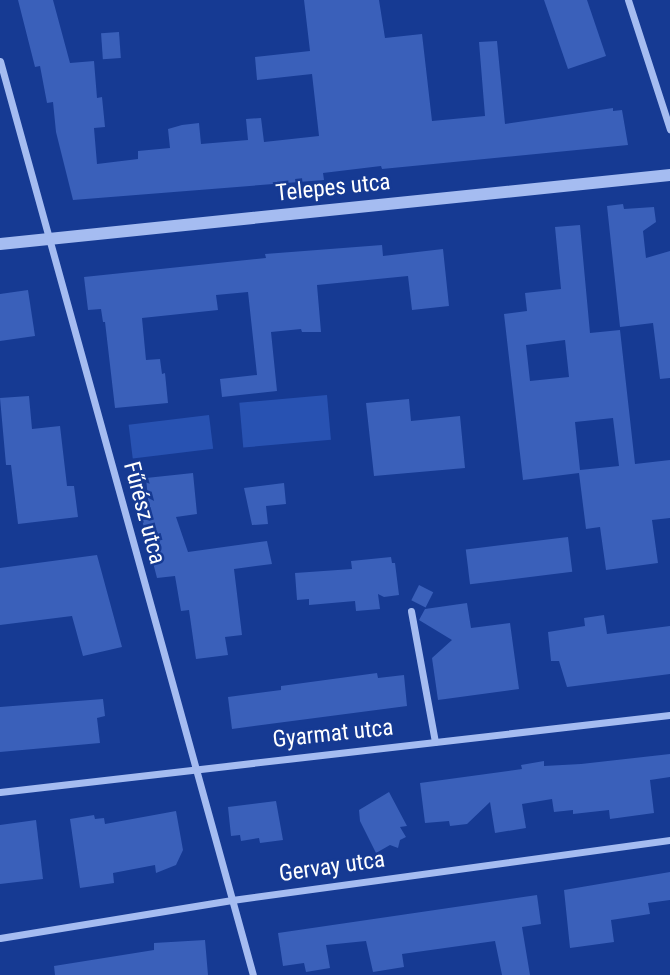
<!DOCTYPE html>
<meta charset="utf-8">
<style>
body{margin:0}
#map{position:relative;width:670px;height:975px;overflow:hidden;background:#163a93;font-family:"Roboto Condensed",sans-serif}
div>[style]{position:absolute}
.green>*{inset:0;background:#2852b2;transform-origin:0 0}
.building>*{inset:0;background:#3a60ba;transform-origin:0 0}
.minor>*{height:7px;margin:-3.5px;padding:0 3.5px;transform-origin:3.5px;border-radius:3.5px;background:#a5bcf1}
.tertiary>*{height:12px;margin:-6px;padding:0 6px;transform-origin:6px;border-radius:6px;background:#a5bcf1}
span{translate:-50% -50%;white-space:nowrap;text-align:center;line-height:1.15;-webkit-text-stroke:5px #163a93;paint-order:stroke}
.street-label{font-size:23px;color:#fff}
</style>
<div id="map">
<div class="green">
<i style="left:327px;top:395px;width:45px;height:88px;rotate:85deg"></i>
<i style="left:209px;top:415px;width:34px;height:81px;rotate:83deg"></i>
</div>
<div class="building">
<i style="clip-path:polygon(18px 0,53px 0,70px 63px,94px 61px,97px 98px,102px 97px,105px 127px,94px 128px,97px 164px,138px 159px,138px 151px,170px 148px,168px 129px,182px 125px,199px 123px,201px 144px,248px 140px,246px 119px,261px 118px,264px 142px,319px 136px,312px 74px,257px 80px,255px 57px,310px 51px,304px 0,379px 0,385px 38px,422px 34px,432px 121px,485px 116px,479px 42px,497px 41px,505px 124px,613px 108px,613px 111px,622px 110px,628px 145px,382px 169px,381px 166px,323px 173px,324px 180px,73px 200px,56px 132px,53px 102px,47px 103px,40px 66px,35px 67px)"></i>
<i style="clip-path:polygon(544px 0,587px 0,606px 56px,568px 69px)"></i>
<i style="left:119px;top:32px;width:26px;height:18px;rotate:86deg"></i>
<i style="clip-path:polygon(623px 204px,624px 209px,654px 207px,656px 222px,643px 231px,646px 258px,670px 251px,670px 378px,660px 379px,653px 323px,620px 327px,607px 206px)"></i>
<i style="clip-path:polygon(evenodd,580px 225px,590px 333px,620px 330px,635px 464px,670px 460px,670px 518px,652px 520px,658px 563px,606px 570px,600px 527px,586px 529px,579px 473px,523px 480px,504px 314px,527px 311px,525px 293px,561px 289px,555px 227px,580px 225px,565px 340px,569px 377px,530px 381px,526px 345px,565px 340px,580px 225px,613px 418px,619px 466px,580px 470px,575px 422px,613px 418px)"></i>
<i style="clip-path:polygon(382px 245px,383px 256px,443px 249px,449px 306px,412px 310px,408px 276px,317px 285px,321px 332px,302px 332px,301px 329px,271px 332px,277px 391px,222px 397px,220px 379px,257px 375px,248px 292px,216px 295px,218px 310px,142px 318px,146px 360px,160px 359px,162px 374px,165px 373px,168px 403px,115px 408px,105px 322px,103px 322px,101px 309px,88px 310px,84px 277px,266px 258px,265px 254px)"></i>
<i style="clip-path:polygon(28px 290px,35px 336px,0 341px,0 294px)"></i>
<i style="clip-path:polygon(29px 396px,32px 429px,60px 426px,67px 486px,74px 486px,78px 517px,18px 524px,11px 465px,6px 465px,0 398px)"></i>
<i style="clip-path:polygon(409px 399px,411px 421px,460px 416px,465px 468px,374px 476px,366px 403px)"></i>
<i style="clip-path:polygon(193px 473px,197px 514px,176px 517px,188px 552px,267px 541px,272px 564px,234px 569px,242px 635px,225px 637px,228px 655px,196px 659px,189px 610px,181px 611px,175px 576px,157px 578px,142px 520px,150px 519px,146px 478px)"></i>
<i style="clip-path:polygon(284px 483px,286px 504px,266px 506px,268px 524px,252px 525px,244px 488px)"></i>
<i style="left:568px;top:537px;width:35px;height:103px;rotate:83deg"></i>
<i style="clip-path:polygon(97px 555px,122px 647px,83px 656px,72px 616px,0 625px,0 568px)"></i>
<i style="clip-path:polygon(391px 557px,392px 563px,395px 563px,399px 595px,384px 597px,378px 594px,380px 609px,356px 611px,355px 601px,309px 605px,309px 599px,297px 600px,295px 573px,352px 569px,351px 561px)"></i>
<i style="left:419px;top:585px;width:16px;height:17px;rotate:27deg"></i>
<i style="clip-path:polygon(467px 603px,471px 628px,510px 623px,519px 689px,438px 700px,432px 658px,452px 640px,419px 620px,425px 609px)"></i>
<i style="clip-path:polygon(604px 615px,607px 634px,670px 626px,670px 674px,567px 687px,559px 661px,551px 661px,548px 632px,585px 626px,584px 618px)"></i>
<i style="clip-path:polygon(377px 673px,378px 678px,404px 675px,407px 706px,232px 729px,228px 697px,281px 690px,281px 686px)"></i>
<i style="clip-path:polygon(103px 699px,105px 716px,97px 718px,100px 743px,0 752px,0 707px)"></i>
<i style="clip-path:polygon(670px 754px,670px 777px,650px 780px,654px 813px,610px 819px,609px 810px,573px 814px,573px 810px,554px 812px,552px 799px,522px 804px,526px 828px,495px 833px,490px 802px,467px 824px,450px 826px,449px 821px,425px 823px,420px 783px,522px 769px,521px 765px,544px 761px,544px 766px,581px 764px)"></i>
<i style="clip-path:polygon(389px 792px,407px 826px,400px 827px,406px 837px,400px 840px,398px 848px,390px 845px,376px 853px,360px 821px,359px 810px)"></i>
<i style="clip-path:polygon(276px 801px,283px 840px,260px 843px,259px 838px,241px 841px,240px 835px,231px 836px,228px 807px)"></i>
<i style="clip-path:polygon(176px 811px,183px 850px,176px 865px,156px 873px,155px 865px,113px 873px,114px 883px,80px 888px,70px 819px,94px 815px,95px 819px,104px 818px,105px 824px)"></i>
<i style="clip-path:polygon(36px 820px,43px 879px,0 884px,0 825px)"></i>
<i style="clip-path:polygon(670px 872px,670px 900px,648px 903px,650px 914px,611px 920px,614px 942px,570px 948px,564px 890px)"></i>
<i style="clip-path:polygon(537px 895px,541px 924px,522px 927px,530px 975px,502px 975px,495px 941px,402px 954px,404px 967px,373px 972px,366px 941px,326px 945px,330px 968px,306px 972px,304px 963px,283px 966px,278px 933px)"></i>
<i style="clip-path:polygon(205px 940px,208px 975px,55px 975px,54px 966px,154px 950px,154px 943px)"></i>
</div>
<div class="minor">
<i style="left:628px;top:0;width:136px;rotate:72deg"></i>
<i style="left:0;top:61px;width:948px;rotate:74.53deg"></i>
<i style="left:411px;top:611px;width:133px;rotate:79.6deg"></i>
<i style="left:0;top:792px;width:674px;rotate:-6.56deg"></i>
<i style="left:0;top:938px;width:235px;rotate:-9.3deg"></i>
<i style="left:232px;top:900px;width:442px;rotate:-7.8deg"></i>
</div>
<div class="tertiary">
<i style="left:0;top:244px;width:674px;rotate:-5.88deg"></i>
</div>
<div class="street-label">
<span style="left:333px;top:188px;rotate:-6deg">Telepes utca</span>
<span style="left:144px;top:513px;rotate:75deg">Fűrész utca</span>
<span style="left:333px;top:734px;rotate:-6deg">Gyarmat utca</span>
<span style="left:332px;top:867px;rotate:-8deg">Gervay utca</span>
</div>
</div>
